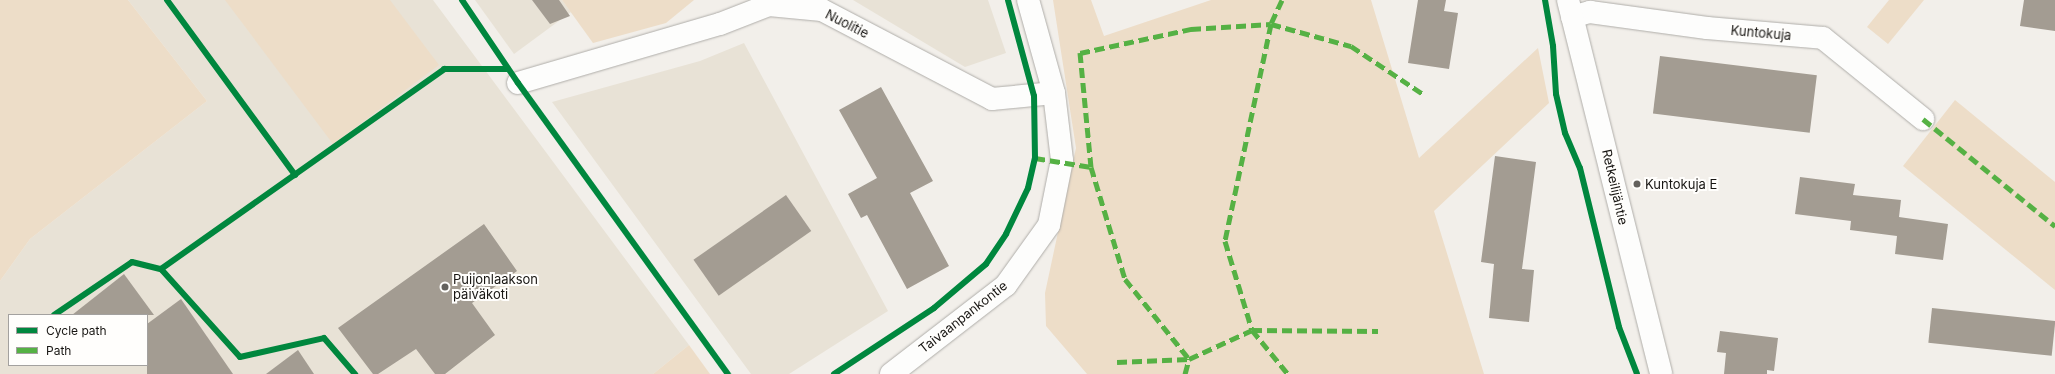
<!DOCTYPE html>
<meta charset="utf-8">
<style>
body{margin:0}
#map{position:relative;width:2055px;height:374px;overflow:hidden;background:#f2efea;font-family:Inter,sans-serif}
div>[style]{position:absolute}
.built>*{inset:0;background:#e8e2d6}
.green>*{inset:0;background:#edddc8}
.building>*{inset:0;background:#a39c92;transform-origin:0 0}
.roads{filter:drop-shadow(0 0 1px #afada9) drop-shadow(0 0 1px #afada9)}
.street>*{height:22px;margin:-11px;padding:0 11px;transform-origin:11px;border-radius:11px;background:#fdfdfc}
.secondary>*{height:22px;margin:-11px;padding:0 11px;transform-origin:11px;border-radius:11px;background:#fdfdfc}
.quiet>*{height:5px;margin-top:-2.5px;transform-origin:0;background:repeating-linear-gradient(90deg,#55b144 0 10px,transparent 0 15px)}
.cycleway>*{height:6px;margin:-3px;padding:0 3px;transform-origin:3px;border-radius:3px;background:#00873e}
.dots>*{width:11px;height:11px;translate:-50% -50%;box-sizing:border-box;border:2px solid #fffefc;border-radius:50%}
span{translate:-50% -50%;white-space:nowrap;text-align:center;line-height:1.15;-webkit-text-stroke:4px #fffefc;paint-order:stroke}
.street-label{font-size:13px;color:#181613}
.poi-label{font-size:13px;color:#181613}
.left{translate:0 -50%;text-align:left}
.legend{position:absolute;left:8px;top:314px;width:140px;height:52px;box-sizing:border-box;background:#fffefc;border:1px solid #a3a19f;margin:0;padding:5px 7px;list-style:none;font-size:12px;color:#181613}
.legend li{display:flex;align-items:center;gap:8px;height:20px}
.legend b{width:20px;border:1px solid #a3a19f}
</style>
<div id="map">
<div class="built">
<i style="clip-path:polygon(evenodd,128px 0,433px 0,689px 345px,653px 374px,0 374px,0 281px,30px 239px,207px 101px,128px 0,9px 315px,147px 315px,147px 365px,9px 365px,9px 315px)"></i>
<i style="clip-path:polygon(475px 0,562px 0,571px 12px,514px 54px)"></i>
<i style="clip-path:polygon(853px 0,988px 0,1006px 53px,965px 67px)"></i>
<i style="clip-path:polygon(744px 43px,888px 311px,789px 374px,751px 374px,552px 102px,700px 61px)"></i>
</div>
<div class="green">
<i style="clip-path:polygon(0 0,128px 0,207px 101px,30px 239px,0 281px)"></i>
<i style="clip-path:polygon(225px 0,390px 0,439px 65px,333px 144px)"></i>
<i style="clip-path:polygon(562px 0,694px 0,666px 23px,593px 43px)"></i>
<i style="clip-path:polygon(1053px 0,1091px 0,1104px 36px,1211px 0,1371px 0,1419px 158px,1538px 48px,1549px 103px,1434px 211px,1484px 374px,1087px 374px,1046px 326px,1045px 293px,1076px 148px)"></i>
<i style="clip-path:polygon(1889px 0,1924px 0,1888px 44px,1867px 27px)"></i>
<i style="clip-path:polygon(1955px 100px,2055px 182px,2055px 290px,1903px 166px)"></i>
<i style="clip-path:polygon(689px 345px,710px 374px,653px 374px)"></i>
</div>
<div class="building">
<i style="clip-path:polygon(532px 0,559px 0,570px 16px,550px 24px)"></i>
<i style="clip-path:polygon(1418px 0,1446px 0,1444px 11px,1458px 13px,1449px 69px,1408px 63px)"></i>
<i style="clip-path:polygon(2024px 0,2055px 0,2055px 31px,2020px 26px)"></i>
<i style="left:1660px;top:56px;width:158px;height:58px;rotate:7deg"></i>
<i style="clip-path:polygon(881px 87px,933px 181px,910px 193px,949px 266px,907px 289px,867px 215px,861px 218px,848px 194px,877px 178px,839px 110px)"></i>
<i style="clip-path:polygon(1495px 156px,1536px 162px,1522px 269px,1534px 270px,1529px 322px,1489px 318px,1494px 264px,1481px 262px)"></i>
<i style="clip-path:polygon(1800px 177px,1855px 184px,1853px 195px,1901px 200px,1899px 217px,1948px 224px,1943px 260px,1895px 254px,1897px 236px,1850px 230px,1851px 221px,1795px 214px)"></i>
<i style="left:786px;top:195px;width:44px;height:113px;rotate:55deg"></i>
<i style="clip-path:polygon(484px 224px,517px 271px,472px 303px,495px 335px,445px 374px,435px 374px,416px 349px,378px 374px,373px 374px,338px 328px)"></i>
<i style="clip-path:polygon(124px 274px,154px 315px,72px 315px)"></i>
<i style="clip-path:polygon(181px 299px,233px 374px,147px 374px,147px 324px)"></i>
<i style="left:1932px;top:308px;width:124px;height:35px;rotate:6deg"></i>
<i style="clip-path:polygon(1720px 331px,1778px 338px,1774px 371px,1767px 370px,1767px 374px,1724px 374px,1726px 353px,1717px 352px)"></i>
<i style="clip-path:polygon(298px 350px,314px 374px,266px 374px)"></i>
</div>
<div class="roads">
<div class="street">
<i style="left:1572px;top:17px;width:19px;rotate:-16deg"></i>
<i style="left:1590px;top:12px;width:118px;rotate:7.8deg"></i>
<i style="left:1707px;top:28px;width:116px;rotate:4.9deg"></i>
<i style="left:1823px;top:38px;width:129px;rotate:39deg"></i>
<i style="left:518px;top:83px;width:210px;rotate:-16.3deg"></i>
<i style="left:720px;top:24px;width:53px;rotate:-21.2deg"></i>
<i style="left:769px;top:5px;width:53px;rotate:5.4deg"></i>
<i style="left:822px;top:10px;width:192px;rotate:27.6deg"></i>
<i style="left:992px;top:99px;width:62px;rotate:-5.5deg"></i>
</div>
<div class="secondary">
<i style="left:1568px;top:0;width:385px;rotate:76deg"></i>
<i style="left:891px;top:374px;width:145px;rotate:-37.7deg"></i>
<i style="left:1006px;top:285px;width:74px;rotate:-54.4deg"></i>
<i style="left:1049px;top:225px;width:66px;rotate:-78.7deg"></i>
<i style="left:1062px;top:160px;width:67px;rotate:-96.8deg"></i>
<i style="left:1054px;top:93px;width:97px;rotate:-105.6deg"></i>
</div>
</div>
<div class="quiet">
<i style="left:1282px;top:0;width:26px;rotate:115deg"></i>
<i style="left:1271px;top:24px;width:83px;rotate:15.4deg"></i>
<i style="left:1351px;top:46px;width:87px;rotate:33.7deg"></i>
<i style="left:1923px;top:119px;width:170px;rotate:39deg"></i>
<i style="left:1035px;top:158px;width:57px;rotate:9.1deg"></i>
<i style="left:1091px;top:167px;width:115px;rotate:-95.5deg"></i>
<i style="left:1080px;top:53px;width:114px;rotate:-12.2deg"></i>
<i style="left:1191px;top:29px;width:80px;rotate:-3.6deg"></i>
<i style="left:1271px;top:24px;width:222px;rotate:102deg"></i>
<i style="left:1225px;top:241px;width:93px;rotate:73.1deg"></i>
<i style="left:1252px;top:330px;width:57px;rotate:50.7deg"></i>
<i style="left:1091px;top:167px;width:117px;rotate:73.1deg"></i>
<i style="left:1125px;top:279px;width:102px;rotate:51.3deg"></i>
<i style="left:1117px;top:362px;width:72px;rotate:-2.4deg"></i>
<i style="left:1189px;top:359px;width:69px;rotate:-24.7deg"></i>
<i style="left:1252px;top:330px;width:126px;rotate:0.5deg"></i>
<i style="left:1185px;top:374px;width:16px;rotate:-75deg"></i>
</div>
<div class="cycleway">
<i style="left:167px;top:0;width:217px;rotate:53.8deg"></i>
<i style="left:462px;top:0;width:100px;rotate:56deg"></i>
<i style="left:518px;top:83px;width:359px;rotate:54.2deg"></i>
<i style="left:1545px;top:0;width:47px;rotate:80.1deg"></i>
<i style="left:1553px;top:46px;width:48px;rotate:86.4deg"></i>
<i style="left:1556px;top:94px;width:40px;rotate:77deg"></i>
<i style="left:1565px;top:133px;width:38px;rotate:67deg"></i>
<i style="left:1580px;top:168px;width:164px;rotate:76.2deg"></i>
<i style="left:1619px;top:327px;width:50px;rotate:69deg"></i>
<i style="left:161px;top:269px;width:347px;rotate:-35.2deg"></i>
<i style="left:444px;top:69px;width:64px"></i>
<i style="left:54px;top:315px;width:94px;rotate:-34.2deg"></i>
<i style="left:132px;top:262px;width:30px;rotate:14deg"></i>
<i style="left:161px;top:269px;width:118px;rotate:48.1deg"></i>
<i style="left:240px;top:357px;width:86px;rotate:-12.7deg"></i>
<i style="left:324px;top:338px;width:48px;rotate:49.3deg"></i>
<i style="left:834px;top:374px;width:120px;rotate:-33.4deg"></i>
<i style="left:934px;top:308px;width:68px;rotate:-40.2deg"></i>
<i style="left:986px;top:264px;width:36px;rotate:-56deg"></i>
<i style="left:1006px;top:234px;width:51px;rotate:-64.4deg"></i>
<i style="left:1028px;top:188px;width:31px;rotate:-77deg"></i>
<i style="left:1035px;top:158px;width:62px;rotate:-90.9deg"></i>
<i style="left:1034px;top:96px;width:99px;rotate:-105.2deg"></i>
</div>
<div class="dots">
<i style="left:1637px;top:184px;background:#64625e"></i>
<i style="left:445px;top:287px;background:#64625e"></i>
</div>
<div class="street-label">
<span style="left:847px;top:24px;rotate:27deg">Nuolitie</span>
<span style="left:1761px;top:33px;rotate:5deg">Kuntokuja</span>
<span style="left:1615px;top:187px;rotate:77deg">Retkeilijäntie</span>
<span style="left:963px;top:317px;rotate:-38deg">Taivaanpankontie</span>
</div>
<div class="poi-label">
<span class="left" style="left:1645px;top:184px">Kuntokuja E</span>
<span class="left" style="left:453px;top:287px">Puijonlaakson<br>päiväkoti</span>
</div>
<ul class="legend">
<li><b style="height:5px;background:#00873e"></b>Cycle path</li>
<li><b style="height:5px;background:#55b144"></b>Path</li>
</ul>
</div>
